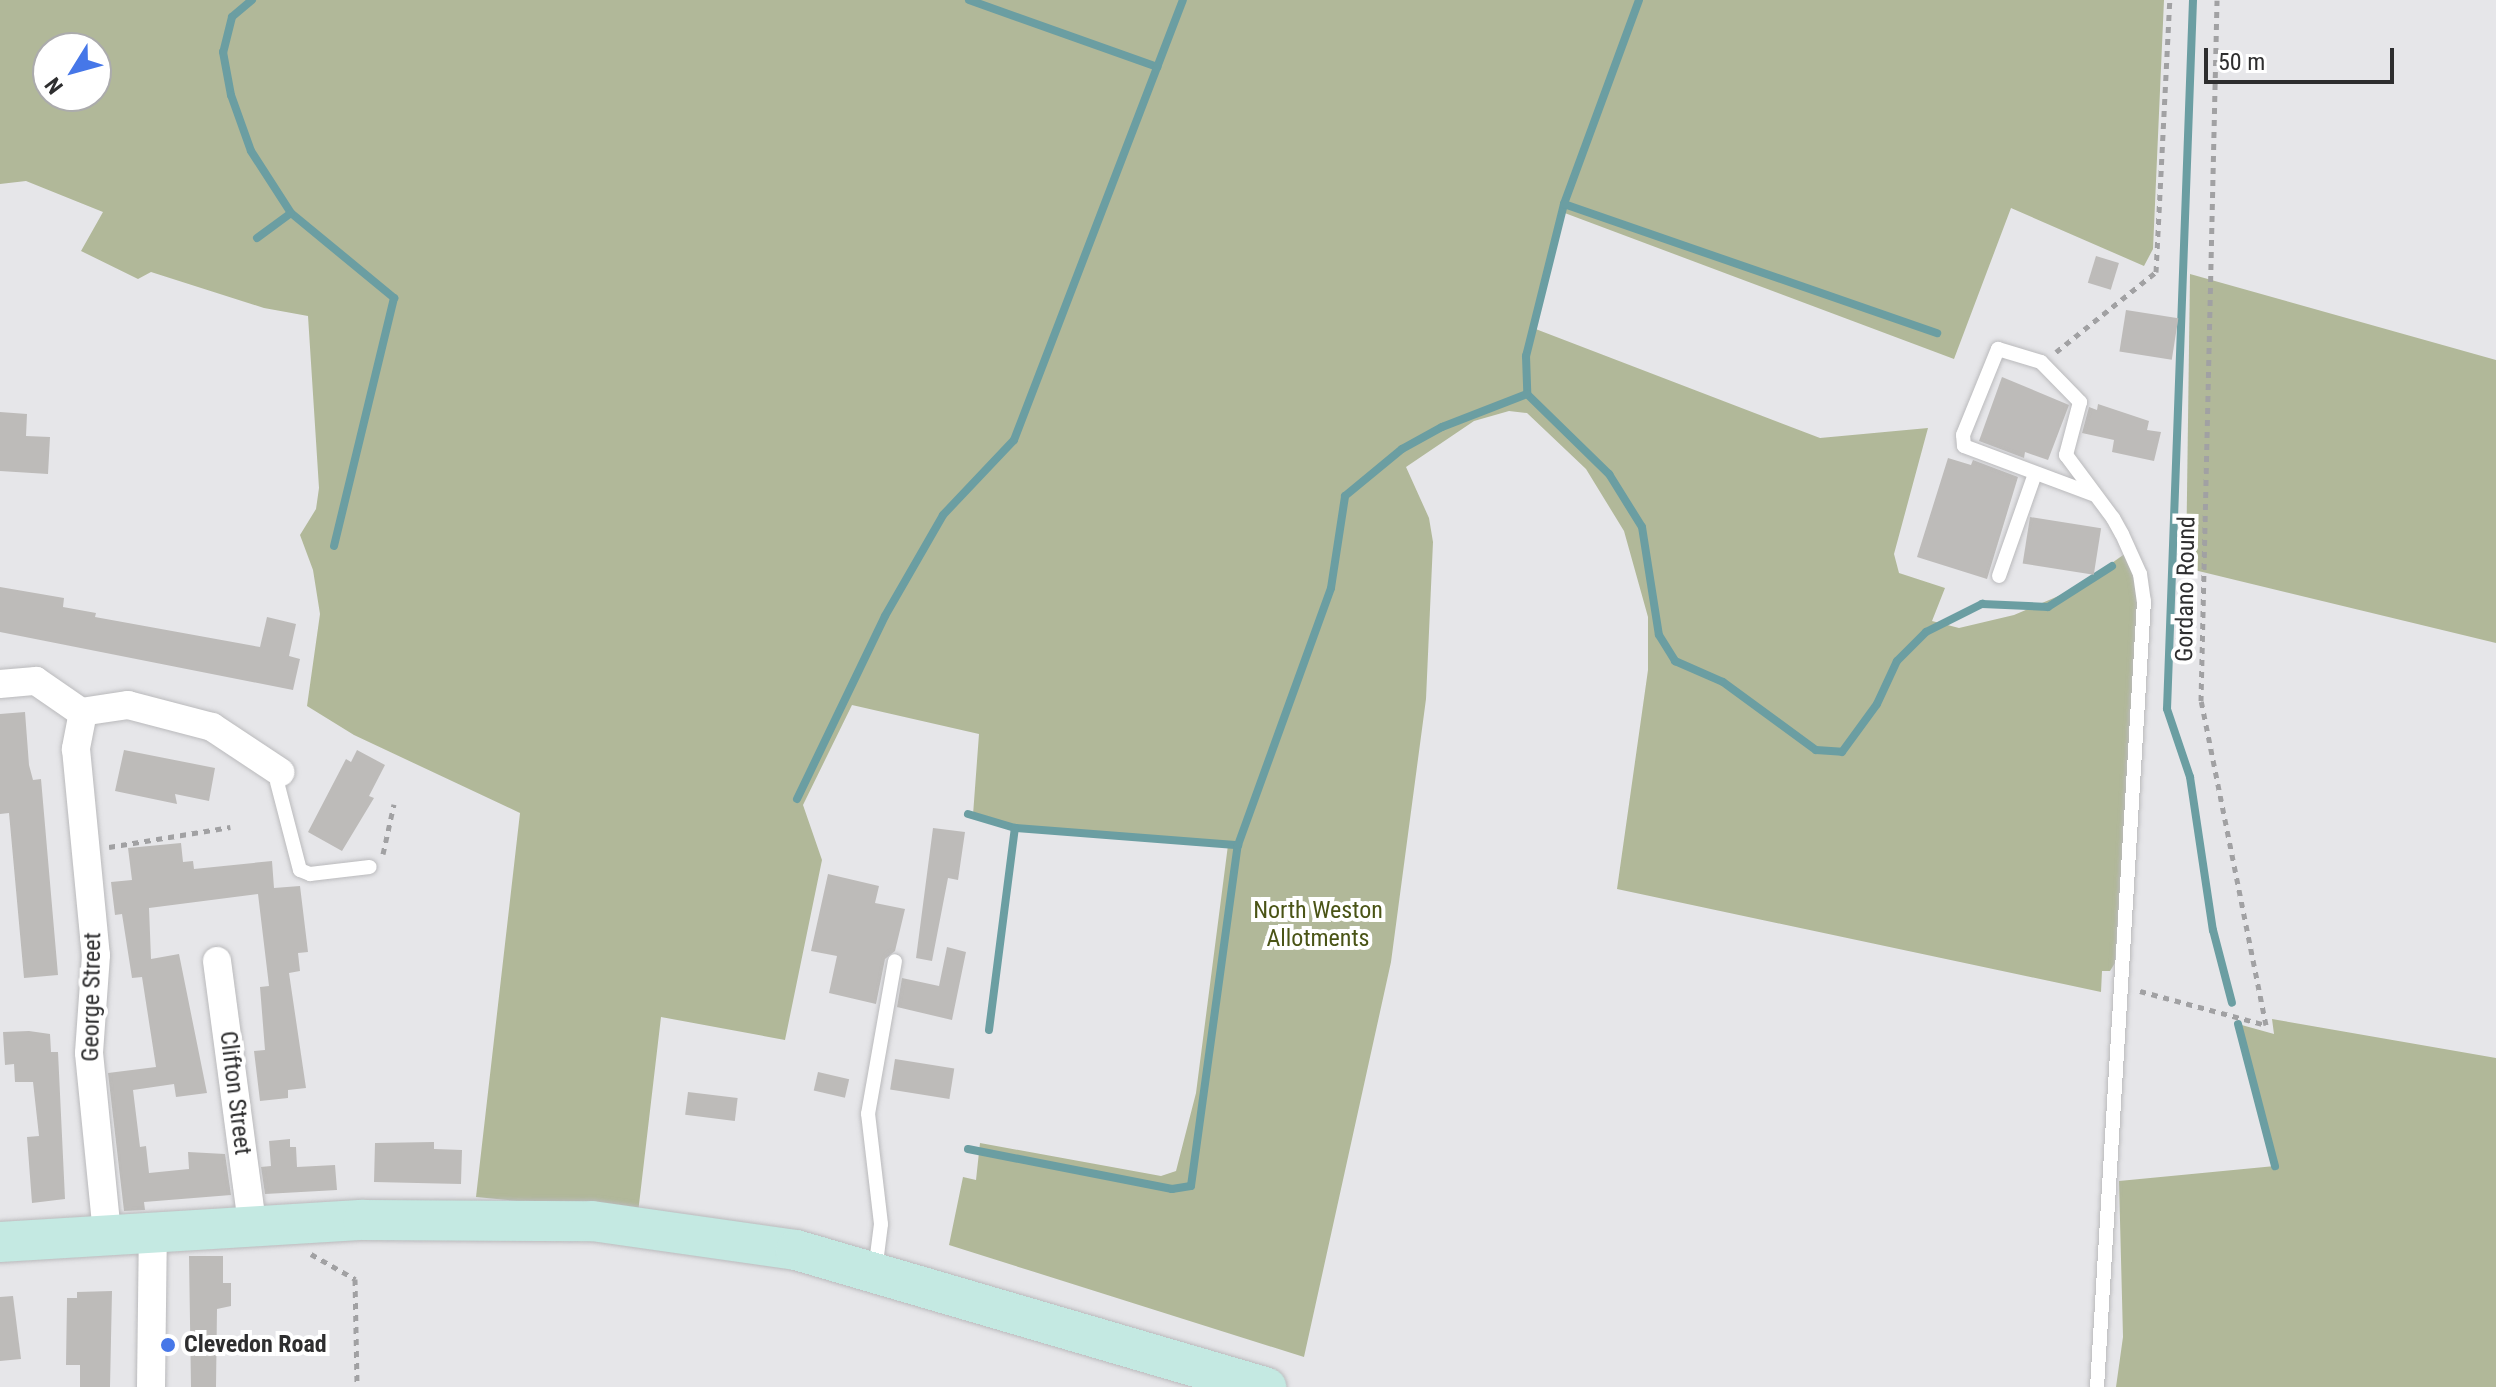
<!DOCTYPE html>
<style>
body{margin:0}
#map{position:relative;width:2496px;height:1387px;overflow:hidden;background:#e6e6e9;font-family:"Roboto Condensed",sans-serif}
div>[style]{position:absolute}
.green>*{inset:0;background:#b1b899}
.stream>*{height:8px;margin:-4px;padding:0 4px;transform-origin:4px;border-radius:4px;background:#6b9ea2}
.building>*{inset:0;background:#bdbbb9;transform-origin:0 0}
.path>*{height:5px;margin-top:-2.5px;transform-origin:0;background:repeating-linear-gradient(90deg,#a1a1a3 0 6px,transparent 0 12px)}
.roads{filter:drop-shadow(0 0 2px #bababc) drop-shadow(0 0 2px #bababc)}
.service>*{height:14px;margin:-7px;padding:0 7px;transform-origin:7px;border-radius:7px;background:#fff}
.minor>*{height:28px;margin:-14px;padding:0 14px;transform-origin:14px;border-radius:14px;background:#fff}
.secondary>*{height:40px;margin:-20px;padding:0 20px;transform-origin:20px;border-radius:20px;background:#c4e9e2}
.dots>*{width:22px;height:22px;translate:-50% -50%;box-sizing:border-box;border:4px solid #fff;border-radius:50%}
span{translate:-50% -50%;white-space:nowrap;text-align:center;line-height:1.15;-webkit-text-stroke:8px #fff;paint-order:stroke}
.street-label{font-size:24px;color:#2e2e2f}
.park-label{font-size:24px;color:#4a5416}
.poi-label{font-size:24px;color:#2e2e2f;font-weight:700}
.left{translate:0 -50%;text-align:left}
.north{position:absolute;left:32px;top:32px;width:80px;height:80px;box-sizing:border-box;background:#fff;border:2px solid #ababac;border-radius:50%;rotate:233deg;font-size:22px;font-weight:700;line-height:32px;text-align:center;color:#2e2e2f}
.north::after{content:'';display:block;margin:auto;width:28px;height:36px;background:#4677e8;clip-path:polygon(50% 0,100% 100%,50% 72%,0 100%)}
.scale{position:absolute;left:2204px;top:48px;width:190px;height:36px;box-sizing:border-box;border:4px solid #2e2e2f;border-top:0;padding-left:10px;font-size:24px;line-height:28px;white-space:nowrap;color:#2e2e2f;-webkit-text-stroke:6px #fff;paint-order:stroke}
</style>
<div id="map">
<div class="green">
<i style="clip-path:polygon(evenodd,0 0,2164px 0,2153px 249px,2144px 266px,2011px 208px,1954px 359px,1562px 212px,1533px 328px,1820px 438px,1928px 428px,1894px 554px,1899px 573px,1945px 588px,1932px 621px,1959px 628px,2014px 615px,2075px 589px,2126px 553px,2136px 577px,2138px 618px,2115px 963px,2110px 971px,2102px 971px,2101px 992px,1617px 889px,1648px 670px,1648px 617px,1624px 531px,1586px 469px,1527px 413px,1509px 411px,1474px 421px,1406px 467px,1429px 518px,1433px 542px,1426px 699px,1391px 962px,1304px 1357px,949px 1245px,963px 1177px,976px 1180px,980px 1143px,1161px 1176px,1176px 1171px,1196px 1093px,1228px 845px,1015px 828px,973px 815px,979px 734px,852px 705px,803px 805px,822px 860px,785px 1040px,661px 1017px,638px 1213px,476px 1197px,520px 813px,354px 735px,307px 706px,320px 614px,313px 570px,300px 535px,316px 509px,319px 488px,308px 316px,264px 308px,151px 272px,138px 279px,81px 251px,103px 212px,26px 181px,0 184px,0 0,48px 48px,96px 48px,96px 96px,48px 96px,48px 48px)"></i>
<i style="clip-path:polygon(2190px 274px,2496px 360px,2496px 643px,2186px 568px)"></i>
<i style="clip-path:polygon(2272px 1019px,2496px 1058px,2496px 1387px,2116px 1387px,2123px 1337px,2119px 1181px,2275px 1166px,2238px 1024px,2274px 1034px)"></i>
</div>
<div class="stream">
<i style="left:252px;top:0;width:26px;rotate:140deg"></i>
<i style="left:232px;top:17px;width:36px;rotate:104deg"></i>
<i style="left:223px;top:52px;width:44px;rotate:79.5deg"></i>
<i style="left:231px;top:95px;width:59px;rotate:70.3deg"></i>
<i style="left:251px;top:151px;width:74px;rotate:57.2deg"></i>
<i style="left:291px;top:213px;width:134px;rotate:39.5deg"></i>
<i style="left:394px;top:298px;width:255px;rotate:103.6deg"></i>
<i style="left:969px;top:0;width:200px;rotate:19.6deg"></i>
<i style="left:1639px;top:0;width:217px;rotate:110.2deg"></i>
<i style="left:1564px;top:204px;width:157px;rotate:104deg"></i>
<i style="left:1526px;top:356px;width:38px;rotate:88deg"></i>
<i style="left:1527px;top:394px;width:115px;rotate:44.3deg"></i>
<i style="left:1609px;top:474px;width:62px;rotate:58.1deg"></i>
<i style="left:1642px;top:527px;width:109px;rotate:81.1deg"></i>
<i style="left:1659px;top:635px;width:31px;rotate:58deg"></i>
<i style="left:1675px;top:661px;width:52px;rotate:23.6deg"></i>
<i style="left:1723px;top:682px;width:115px;rotate:36.2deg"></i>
<i style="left:1816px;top:750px;width:26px;rotate:4deg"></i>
<i style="left:1842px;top:752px;width:59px;rotate:-53.9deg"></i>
<i style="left:1877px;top:704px;width:47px;rotate:-65.1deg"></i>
<i style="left:1897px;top:661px;width:41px;rotate:-45deg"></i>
<i style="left:1926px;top:632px;width:63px;rotate:-26.6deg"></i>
<i style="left:1982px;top:604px;width:66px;rotate:2.6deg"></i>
<i style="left:2048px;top:607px;width:76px;rotate:-32.6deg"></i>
<i style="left:2193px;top:0;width:709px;rotate:92.1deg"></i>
<i style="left:2167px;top:709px;width:72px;rotate:71.3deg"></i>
<i style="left:2190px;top:777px;width:155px;rotate:81.5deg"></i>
<i style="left:2213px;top:930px;width:75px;rotate:75.4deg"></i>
<i style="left:1564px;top:204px;width:395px;rotate:19.1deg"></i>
<i style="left:257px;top:238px;width:42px;rotate:-36.3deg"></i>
<i style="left:797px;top:799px;width:203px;rotate:-64.3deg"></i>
<i style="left:885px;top:616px;width:116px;rotate:-60.1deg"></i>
<i style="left:943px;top:515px;width:103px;rotate:-46.6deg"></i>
<i style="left:1014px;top:440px;width:471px;rotate:-69deg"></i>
<i style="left:968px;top:814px;width:49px;rotate:16.6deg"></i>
<i style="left:1015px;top:828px;width:224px;rotate:4.4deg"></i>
<i style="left:2238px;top:1024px;width:147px;rotate:75.4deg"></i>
<i style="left:989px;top:1030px;width:204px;rotate:-82.7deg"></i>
<i style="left:968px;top:1149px;width:208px;rotate:11.1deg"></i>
<i style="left:1172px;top:1189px;width:19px;rotate:-9deg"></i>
<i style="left:1191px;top:1186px;width:344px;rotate:-82.2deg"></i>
<i style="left:1238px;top:845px;width:273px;rotate:-70.1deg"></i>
<i style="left:1331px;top:588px;width:93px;rotate:-81.3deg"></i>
<i style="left:1345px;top:496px;width:74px;rotate:-39.5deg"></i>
<i style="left:1402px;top:449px;width:46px;rotate:-28.8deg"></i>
<i style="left:1442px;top:427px;width:91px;rotate:-21.2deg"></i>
</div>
<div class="building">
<i style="left:2096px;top:256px;width:24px;height:28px;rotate:17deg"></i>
<i style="left:2126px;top:310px;width:53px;height:42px;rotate:9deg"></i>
<i style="clip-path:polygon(2002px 377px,2069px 405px,2048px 460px,2025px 452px,2024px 458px,1979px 441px)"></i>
<i style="clip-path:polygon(2098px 404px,2149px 421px,2147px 430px,2161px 432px,2154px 461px,2112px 452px,2114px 440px,2082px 433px,2089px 407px,2097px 410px)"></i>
<i style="clip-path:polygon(0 412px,27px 414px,26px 436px,50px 437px,48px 474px,0 471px)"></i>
<i style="clip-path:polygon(1948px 458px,1971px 465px,1973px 460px,2018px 477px,1987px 579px,1917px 557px)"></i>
<i style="left:2030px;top:517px;width:72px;height:47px;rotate:9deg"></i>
<i style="clip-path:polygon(0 587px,64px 598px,63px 607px,96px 613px,95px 617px,260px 647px,267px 617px,296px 624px,289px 656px,300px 659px,293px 690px,0 632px)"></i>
<i style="clip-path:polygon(25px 712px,29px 765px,33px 780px,41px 779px,58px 975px,24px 978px,9px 813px,0 814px,0 714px)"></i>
<i style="clip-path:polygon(124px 750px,215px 768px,209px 801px,175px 794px,177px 804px,115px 791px)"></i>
<i style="clip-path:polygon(357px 750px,385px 765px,369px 796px,374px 798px,342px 851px,308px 832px,346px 759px,351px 762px)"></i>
<i style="clip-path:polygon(933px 828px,965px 832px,958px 880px,948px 878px,932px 961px,916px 958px)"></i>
<i style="clip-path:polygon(181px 843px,183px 862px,193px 861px,194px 869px,272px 861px,274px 888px,300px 886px,308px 952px,298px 953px,300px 971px,289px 973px,306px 1088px,288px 1090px,288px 1098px,260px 1101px,254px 1051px,265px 1050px,260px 987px,269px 986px,258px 894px,149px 908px,151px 959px,179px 954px,207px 1093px,176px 1097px,174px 1084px,133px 1090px,140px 1147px,146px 1146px,149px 1173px,189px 1169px,188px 1152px,225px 1154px,231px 1195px,144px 1202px,145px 1210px,124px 1211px,108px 1073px,156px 1067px,142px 977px,132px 978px,122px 914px,115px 915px,111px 882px,132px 880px,128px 848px)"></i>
<i style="clip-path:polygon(828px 874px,879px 886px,875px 903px,905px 909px,895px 951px,885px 959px,876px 1004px,829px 993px,837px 956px,811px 951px)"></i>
<i style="clip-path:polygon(947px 947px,966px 952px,952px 1020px,897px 1007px,902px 978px,939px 986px)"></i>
<i style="clip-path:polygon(29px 1031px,50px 1034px,51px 1052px,58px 1052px,65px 1199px,32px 1203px,27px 1137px,39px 1136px,33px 1082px,15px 1082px,14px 1064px,5px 1065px,3px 1032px)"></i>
<i style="left:895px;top:1059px;width:60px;height:31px;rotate:9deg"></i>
<i style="left:818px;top:1072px;width:32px;height:19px;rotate:13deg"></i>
<i style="left:688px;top:1092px;width:50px;height:23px;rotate:7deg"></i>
<i style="clip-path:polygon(290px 1139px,290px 1147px,296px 1147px,297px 1167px,335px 1165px,337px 1190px,265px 1194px,261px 1167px,271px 1166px,269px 1141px)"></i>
<i style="clip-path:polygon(434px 1142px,434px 1149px,462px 1150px,461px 1184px,374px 1182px,375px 1143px)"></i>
<i style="clip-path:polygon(189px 1256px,223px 1256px,223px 1283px,231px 1283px,231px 1306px,217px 1309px,216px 1387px,191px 1387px)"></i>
<i style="clip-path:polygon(112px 1291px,110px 1387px,80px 1387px,80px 1365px,66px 1365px,67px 1298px,77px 1298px,77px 1292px)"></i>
<i style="clip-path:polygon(13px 1296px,21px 1359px,0 1361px,0 1297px)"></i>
</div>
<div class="path">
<i style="left:2056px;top:352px;width:128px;rotate:-38.7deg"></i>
<i style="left:2156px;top:272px;width:272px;rotate:-87.1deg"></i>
<i style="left:109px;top:847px;width:123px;rotate:-9.4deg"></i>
<i style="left:383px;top:854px;width:51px;rotate:-77.6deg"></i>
<i style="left:2140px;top:991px;width:131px;rotate:15.1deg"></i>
<i style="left:2266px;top:1025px;width:330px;rotate:-101.3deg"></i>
<i style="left:2201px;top:701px;width:701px;rotate:-88.69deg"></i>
<i style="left:311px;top:1254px;width:51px;rotate:29.6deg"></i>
<i style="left:355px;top:1279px;width:108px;rotate:88.9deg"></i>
</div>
<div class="roads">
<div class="service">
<i style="left:2095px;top:495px;width:140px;rotate:-159.5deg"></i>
<i style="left:1964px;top:446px;width:11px;rotate:-95deg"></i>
<i style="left:1963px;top:435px;width:93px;rotate:-67.9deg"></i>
<i style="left:1998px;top:349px;width:45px;rotate:16.8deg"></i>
<i style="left:2041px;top:362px;width:56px;rotate:45.7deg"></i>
<i style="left:2080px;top:402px;width:55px;rotate:104.8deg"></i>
<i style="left:2066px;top:455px;width:79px;rotate:53.3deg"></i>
<i style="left:2113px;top:518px;width:18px;rotate:61deg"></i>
<i style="left:2122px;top:534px;width:44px;rotate:65.8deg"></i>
<i style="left:2140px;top:574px;width:27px;rotate:82deg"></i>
<i style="left:2144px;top:601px;width:787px;rotate:93.42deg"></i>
<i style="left:1999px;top:576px;width:108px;rotate:-70.6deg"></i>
<i style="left:277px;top:782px;width:91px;rotate:75.4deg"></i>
<i style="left:300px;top:870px;width:11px;rotate:22deg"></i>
<i style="left:310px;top:874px;width:60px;rotate:-6.7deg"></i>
<i style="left:875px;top:1271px;width:47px;rotate:-82.7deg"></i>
<i style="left:881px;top:1224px;width:111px;rotate:-96.7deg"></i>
<i style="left:868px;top:1114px;width:155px;rotate:-80deg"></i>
</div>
<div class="minor">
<i style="left:0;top:684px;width:36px;rotate:-5deg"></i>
<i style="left:36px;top:681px;width:55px;rotate:34.6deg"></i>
<i style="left:81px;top:712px;width:48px;rotate:-8.5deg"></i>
<i style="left:128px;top:705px;width:87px;rotate:14.7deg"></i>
<i style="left:212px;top:727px;width:82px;rotate:33.5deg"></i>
<i style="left:83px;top:712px;width:38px;rotate:101deg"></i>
<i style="left:76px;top:749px;width:207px;rotate:84.5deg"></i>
<i style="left:96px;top:955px;width:98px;rotate:94.1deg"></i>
<i style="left:89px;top:1053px;width:182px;rotate:84.3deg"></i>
<i style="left:217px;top:961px;width:266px;rotate:82.4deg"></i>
<i style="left:151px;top:1387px;width:155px;rotate:-89.3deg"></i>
</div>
<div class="secondary">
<i style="left:0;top:1242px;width:364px;rotate:-3.5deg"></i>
<i style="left:363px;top:1220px;width:229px;rotate:0.3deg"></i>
<i style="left:592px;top:1221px;width:206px;rotate:8.1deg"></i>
<i style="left:796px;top:1250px;width:490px;rotate:16.3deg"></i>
</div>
</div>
<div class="dots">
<i style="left:168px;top:1345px;background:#4677e8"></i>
</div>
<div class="street-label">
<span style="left:2186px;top:589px;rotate:-89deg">Gordano Round</span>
<span style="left:92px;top:997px;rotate:-89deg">George Street</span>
<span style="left:235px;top:1093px;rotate:83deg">Clifton Street</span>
</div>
<div class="park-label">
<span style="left:1318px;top:925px">North Weston<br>Allotments</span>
</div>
<div class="poi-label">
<span class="left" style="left:184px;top:1345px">Clevedon Road</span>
</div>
<div class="north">N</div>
<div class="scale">50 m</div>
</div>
